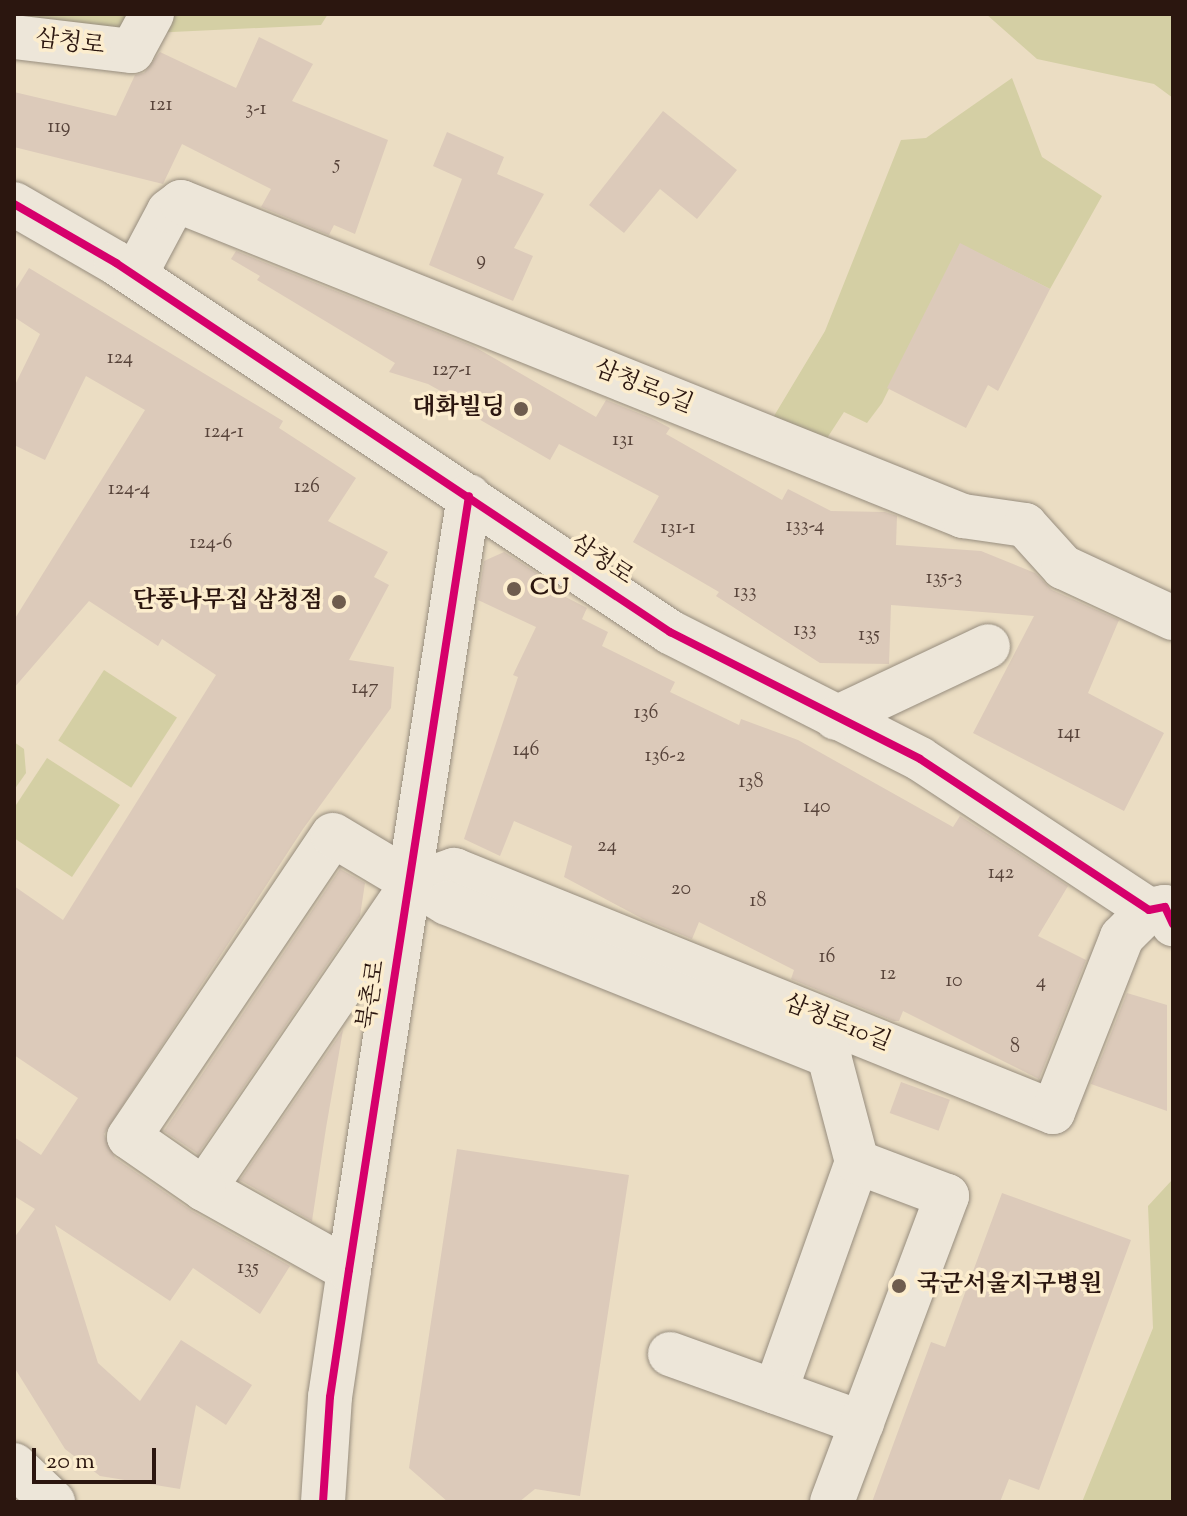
<!DOCTYPE html>
<meta charset="utf-8">
<style>
body{margin:0}
#map{position:relative;width:1187px;height:1516px;overflow:hidden;background:#ebddc3;font-family:"Sorts Mill Goudy","Noto Serif KR",serif}
div>[style]{position:absolute}
.green>*{inset:0;background:#d4cfa4;transform-origin:0 0}
.building>*{inset:0;background:#dccaba;transform-origin:0 0}
.roads{filter:drop-shadow(0 0 2px #978d7e) drop-shadow(0 0 2px #978d7e)}
.minor>*{height:44px;margin:-22px;padding:0 22px;transform-origin:22px;border-radius:22px;background:#ede6d9}
.cycleway>*{height:8px;margin:-4px;padding:0 4px;transform-origin:4px;border-radius:4px;background:#d6006c}
.dots>*{width:22px;height:22px;translate:-50% -50%;box-sizing:border-box;border:4px solid #fcedce;border-radius:50%}
span{translate:-50% -50%;white-space:nowrap;text-align:center;line-height:1.15;-webkit-text-stroke:7px #fcedce;paint-order:stroke}
.number-label{font-size:20px;color:#57433a}
.number-label span{-webkit-text-stroke-width:0}
.street-label{font-size:24px;color:#2b160f}
.poi-label{font-size:24px;color:#2b160f;font-weight:700}
.right{translate:-100% -50%;text-align:right}
.left{translate:0 -50%;text-align:left}
.frame{position:absolute;inset:0;border:16px solid #2b160f;pointer-events:none}
.scale{position:absolute;left:32px;top:1448px;width:124px;height:36px;box-sizing:border-box;border:4px solid #2b160f;border-top:0;padding-left:10px;font-size:24px;line-height:28px;white-space:nowrap;color:#2b160f;-webkit-text-stroke:6px #fcedce;paint-order:stroke}
</style>
<div id="map">
<div class="green">
<i style="clip-path:polygon(14px 14px,328px 14px,321px 25px,130px 34px,14px 26px)"></i>
<i style="clip-path:polygon(986px 14px,1173px 14px,1173px 98px,1154px 84px,1037px 59px)"></i>
<i style="clip-path:polygon(1012px 78px,1042px 157px,1102px 196px,1050px 289px,960px 244px,882px 403px,867px 423px,844px 412px,820px 449px,768px 426px,825px 331px,901px 140px,926px 138px)"></i>
<i style="left:104px;top:670px;width:87px;height:84px;rotate:33deg"></i>
<i style="clip-path:polygon(14px 742px,24px 749px,26px 773px,14px 790px)"></i>
<i style="clip-path:polygon(47px 758px,120px 805px,72px 877px,14px 838px,14px 808px)"></i>
<i style="clip-path:polygon(1172px 1180px,1173px 1502px,1082px 1502px,1153px 1328px,1148px 1206px)"></i>
</div>
<div class="building">
<i style="clip-path:polygon(259px 37px,313px 64px,292px 101px,388px 140px,355px 234px,334px 225px,329px 235px,261px 207px,271px 189px,182px 144px,163px 184px,14px 147px,14px 92px,116px 116px,135px 75px,144px 73px,160px 52px,236px 88px)"></i>
<i style="clip-path:polygon(663px 111px,737px 170px,697px 219px,660px 189px,624px 233px,589px 205px)"></i>
<i style="clip-path:polygon(447px 132px,504px 157px,497px 174px,544px 194px,514px 248px,533px 256px,513px 301px,429px 265px,462px 179px,433px 166px)"></i>
<i style="clip-path:polygon(960px 243px,1050px 289px,998px 391px,988px 385px,966px 428px,887px 388px)"></i>
<i style="clip-path:polygon(236px 251px,473px 346px,596px 417px,606px 400px,651px 418px,670px 428px,666px 434px,782px 500px,788px 489px,831px 511px,885px 512px,897px 516px,896px 545px,981px 551px,1035px 573px,1052px 590px,1119px 620px,1088px 693px,1164px 733px,1124px 811px,973px 733px,1034px 616px,891px 605px,889px 664px,820px 663px,716px 596px,719px 592px,633px 542px,659px 496px,559px 444px,550px 460px,463px 410px,466px 405px,428px 384px,389px 372px,395px 363px,257px 280px,260px 276px,231px 259px)"></i>
<i style="clip-path:polygon(29px 268px,283px 421px,279px 428px,356px 478px,328px 521px,388px 552px,374px 577px,389px 585px,349px 660px,394px 667px,391px 708px,303px 829px,104px 1134px,115px 1158px,192px 1211px,290px 1266px,260px 1314px,193px 1268px,170px 1301px,55px 1225px,98px 1363px,140px 1401px,181px 1340px,252px 1385px,226px 1425px,196px 1405px,180px 1489px,100px 1476px,65px 1449px,14px 1367px,14px 1238px,35px 1209px,14px 1196px,14px 1137px,41px 1155px,78px 1098px,14px 1055px,14px 886px,63px 920px,216px 675px,162px 639px,158px 646px,89px 601px,14px 688px,14px 620px,145px 410px,86px 376px,45px 460px,14px 445px,14px 387px,40px 334px,14px 317px,14px 292px)"></i>
<i style="clip-path:polygon(504px 552px,555px 585px,552px 590px,587px 608px,582px 619px,608px 632px,602px 646px,675px 682px,670px 692px,739px 725px,741px 719px,798px 740px,953px 827px,960px 816px,1068px 886px,1038px 936px,1086px 960px,1039px 1079px,903px 1011px,899px 1021px,894px 1021px,791px 979px,794px 970px,699px 922px,692px 939px,643px 919px,564px 877px,572px 846px,514px 821px,500px 856px,464px 839px,518px 677px,513px 675px,536px 627px,478px 600px,484px 561px)"></i>
<i style="clip-path:polygon(340px 869px,365px 883px,360px 916px,198px 1154px,164px 1131px)"></i>
<i style="clip-path:polygon(1127px 993px,1167px 1005px,1167px 1111px,1091px 1084px)"></i>
<i style="clip-path:polygon(343px 1030px,326px 1128px,312px 1221px,240px 1180px)"></i>
<i style="left:901px;top:1082px;width:52px;height:33px;rotate:20deg"></i>
<i style="clip-path:polygon(457px 1149px,629px 1175px,580px 1496px,535px 1489px,519px 1502px,448px 1502px,409px 1468px)"></i>
<i style="clip-path:polygon(1002px 1193px,1131px 1240px,1039px 1490px,1009px 1479px,1000px 1502px,872px 1502px,931px 1342px,945px 1347px)"></i>
</div>
<div class="roads">
<div class="minor">
<i style="left:14px;top:37px;width:119px;rotate:6.8deg"></i>
<i style="left:132px;top:51px;width:42px;rotate:-61.6deg"></i>
<i style="left:14px;top:204px;width:118px;rotate:30deg"></i>
<i style="left:116px;top:263px;width:666px;rotate:33.67deg"></i>
<i style="left:670px;top:632px;width:280px;rotate:26.9deg"></i>
<i style="left:920px;top:759px;width:274px;rotate:33.4deg"></i>
<i style="left:1149px;top:910px;width:16px;rotate:-11deg"></i>
<i style="left:1165px;top:907px;width:19px;rotate:65deg"></i>
<i style="left:135px;top:275px;width:72px;rotate:-62deg"></i>
<i style="left:169px;top:211px;width:15px;rotate:-37deg"></i>
<i style="left:181px;top:202px;width:843px;rotate:21.88deg"></i>
<i style="left:963px;top:516px;width:63px;rotate:8.3deg"></i>
<i style="left:1025px;top:525px;width:57px;rotate:47.9deg"></i>
<i style="left:1063px;top:567px;width:121px;rotate:24.9deg"></i>
<i style="left:836px;top:718px;width:168px;rotate:-25.3deg"></i>
<i style="left:411px;top:885px;width:46px;rotate:-19.2deg"></i>
<i style="left:454px;top:870px;width:646px;rotate:22deg"></i>
<i style="left:1053px;top:1112px;width:188px;rotate:-68.5deg"></i>
<i style="left:1122px;top:937px;width:38px;rotate:-45deg"></i>
<i style="left:204px;top:1189px;width:353px;rotate:-55.7deg"></i>
<i style="left:349px;top:1270px;width:166px;rotate:-150.8deg"></i>
<i style="left:204px;top:1189px;width:91px;rotate:-145.3deg"></i>
<i style="left:129px;top:1137px;width:364px;rotate:-56deg"></i>
<i style="left:333px;top:835px;width:133px;rotate:30.8deg"></i>
<i style="left:447px;top:903px;width:412px;rotate:21.8deg"></i>
<i style="left:829px;top:1056px;width:110px;rotate:75.2deg"></i>
<i style="left:857px;top:1162px;width:244px;rotate:109.6deg"></i>
<i style="left:670px;top:1354px;width:204px;rotate:19.8deg"></i>
<i style="left:14px;top:1465px;width:54px;rotate:43.5deg"></i>
<i style="left:323px;top:1502px;width:105px;rotate:-86.2deg"></i>
<i style="left:330px;top:1397px;width:128px;rotate:-81.5deg"></i>
<i style="left:349px;top:1270px;width:783px;rotate:-81.19deg"></i>
<i style="left:832px;top:1502px;width:327px;rotate:-69.4deg"></i>
<i style="left:947px;top:1196px;width:96px;rotate:-159.3deg"></i>
</div>
</div>
<div class="cycleway">
<i style="left:14px;top:204px;width:118px;rotate:30deg"></i>
<i style="left:116px;top:263px;width:666px;rotate:33.67deg"></i>
<i style="left:670px;top:632px;width:280px;rotate:26.9deg"></i>
<i style="left:920px;top:759px;width:274px;rotate:33.4deg"></i>
<i style="left:1149px;top:910px;width:16px;rotate:-11deg"></i>
<i style="left:1165px;top:907px;width:19px;rotate:65deg"></i>
<i style="left:323px;top:1502px;width:105px;rotate:-86.2deg"></i>
<i style="left:330px;top:1397px;width:128px;rotate:-81.5deg"></i>
<i style="left:349px;top:1270px;width:783px;rotate:-81.19deg"></i>
</div>
<div class="dots">
<i style="left:521px;top:409px;background:#6e5c4e"></i>
<i style="left:514px;top:589px;background:#6e5c4e"></i>
<i style="left:339px;top:602px;background:#6e5c4e"></i>
<i style="left:899px;top:1286px;background:#6e5c4e"></i>
</div>
<div class="number-label">
<span style="left:161px;top:105px">121</span>
<span style="left:256px;top:109px">3-1</span>
<span style="left:59px;top:127px">119</span>
<span style="left:337px;top:164px">5</span>
<span style="left:481px;top:260px">9</span>
<span style="left:120px;top:358px">124</span>
<span style="left:452px;top:370px">127-1</span>
<span style="left:224px;top:432px">124-1</span>
<span style="left:623px;top:440px">131</span>
<span style="left:307px;top:487px">126</span>
<span style="left:129px;top:489px">124-4</span>
<span style="left:805px;top:526px">133-4</span>
<span style="left:678px;top:528px">131-1</span>
<span style="left:211px;top:543px">124-6</span>
<span style="left:944px;top:578px">135-3</span>
<span style="left:745px;top:592px">133</span>
<span style="left:805px;top:630px">133</span>
<span style="left:869px;top:635px">135</span>
<span style="left:365px;top:688px">147</span>
<span style="left:646px;top:713px">136</span>
<span style="left:1069px;top:733px">141</span>
<span style="left:526px;top:750px">146</span>
<span style="left:665px;top:756px">136-2</span>
<span style="left:751px;top:782px">138</span>
<span style="left:817px;top:807px">140</span>
<span style="left:607px;top:846px">24</span>
<span style="left:1001px;top:873px">142</span>
<span style="left:681px;top:889px">20</span>
<span style="left:758px;top:901px">18</span>
<span style="left:827px;top:957px">16</span>
<span style="left:888px;top:974px">12</span>
<span style="left:954px;top:981px">10</span>
<span style="left:1041px;top:982px">4</span>
<span style="left:1015px;top:1047px">8</span>
<span style="left:248px;top:1268px">135</span>
</div>
<div class="street-label">
<span style="left:70px;top:44px;rotate:7deg">삼청로</span>
<span style="left:643px;top:388px;rotate:22deg">삼청로9길</span>
<span style="left:601px;top:561px;rotate:34deg">삼청로</span>
<span style="left:373px;top:995px;rotate:-81deg">북촌로</span>
<span style="left:837px;top:1024px;rotate:22deg">삼청로10길</span>
</div>
<div class="poi-label">
<span class="right" style="left:505px;top:409px">대화빌딩</span>
<span class="left" style="left:530px;top:589px">CU</span>
<span class="right" style="left:323px;top:602px">단풍나무집 삼청점</span>
<span class="left" style="left:917px;top:1286px">국군서울지구병원</span>
</div>
<div class="frame"></div>
<div class="scale">20 m</div>
</div>
